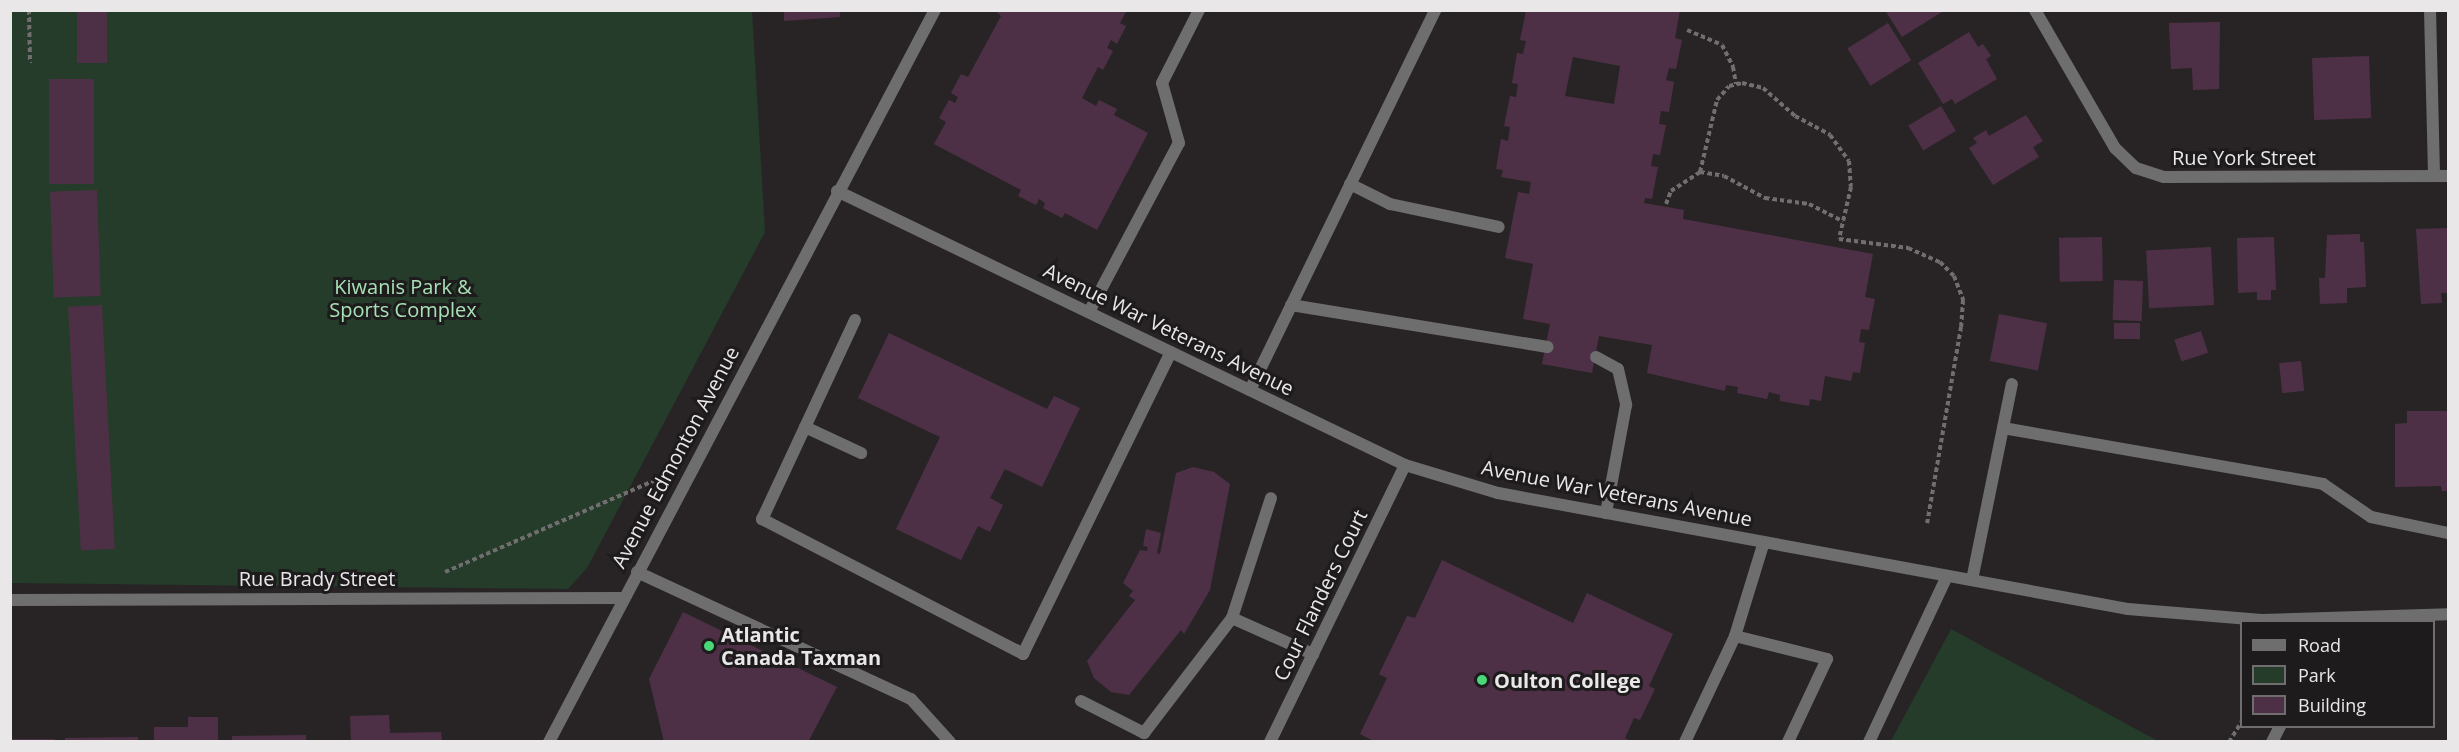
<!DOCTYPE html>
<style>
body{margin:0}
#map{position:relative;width:2459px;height:752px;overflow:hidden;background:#282426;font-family:"Open Sans",sans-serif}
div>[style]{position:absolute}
.green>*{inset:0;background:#243c29}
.building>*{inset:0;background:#4e3046;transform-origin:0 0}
.path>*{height:4px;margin-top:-2px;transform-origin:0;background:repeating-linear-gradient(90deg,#716e70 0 4.5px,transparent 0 7.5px)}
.service>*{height:12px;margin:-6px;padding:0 6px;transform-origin:6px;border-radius:6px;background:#6f6e6f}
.minor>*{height:12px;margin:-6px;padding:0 6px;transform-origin:6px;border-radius:6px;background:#6f6e6f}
.dots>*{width:16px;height:16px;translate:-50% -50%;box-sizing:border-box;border:3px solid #1e1b1d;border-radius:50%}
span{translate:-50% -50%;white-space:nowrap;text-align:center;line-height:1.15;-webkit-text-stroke:6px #1e1b1d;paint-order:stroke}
.street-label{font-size:20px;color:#e9e7e8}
.park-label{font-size:20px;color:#a8e1b4}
.poi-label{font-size:20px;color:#e9e7e8;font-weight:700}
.left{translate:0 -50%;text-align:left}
.frame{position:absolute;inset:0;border:12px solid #e9e7e8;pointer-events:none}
.legend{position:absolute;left:2240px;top:620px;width:195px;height:108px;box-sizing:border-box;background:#1e1b1d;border:2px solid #6f6d6e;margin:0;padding:8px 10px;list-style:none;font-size:18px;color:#e9e7e8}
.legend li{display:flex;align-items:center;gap:12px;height:30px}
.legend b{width:30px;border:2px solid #6f6d6e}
</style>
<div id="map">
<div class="green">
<i style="clip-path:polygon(11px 11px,752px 11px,765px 232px,587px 568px,568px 589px,11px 583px)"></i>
<i style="clip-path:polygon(1951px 629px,2158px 741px,1891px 741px)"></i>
</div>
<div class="building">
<i style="left:77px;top:10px;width:30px;height:53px"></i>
<i style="clip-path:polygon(784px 10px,840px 10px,840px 17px,784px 21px)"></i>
<i style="clip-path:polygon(995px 10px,1127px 10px,1120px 23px,1126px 26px,1117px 44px,1111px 40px,1107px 48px,1113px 51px,1103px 70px,1098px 67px,1082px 98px,1096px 106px,1099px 100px,1117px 109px,1114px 115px,1148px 133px,1097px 230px,1065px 213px,1062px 218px,1043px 208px,1045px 203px,1039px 199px,1036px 205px,1018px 196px,1021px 190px,934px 144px,946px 122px,939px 118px,949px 100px,955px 103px,958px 97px,951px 93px,961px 74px,968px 77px,1001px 16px)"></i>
<i style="clip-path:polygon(evenodd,1680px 10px,1675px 38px,1682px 40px,1676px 69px,1669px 68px,1666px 80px,1674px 82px,1669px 112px,1661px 111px,1659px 124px,1666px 125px,1660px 155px,1653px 154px,1651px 166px,1658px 167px,1652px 199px,1645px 198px,1644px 203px,1684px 210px,1683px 219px,1873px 254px,1865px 297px,1875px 299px,1869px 330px,1861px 329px,1859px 342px,1865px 343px,1860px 373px,1853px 372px,1851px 381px,1825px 376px,1821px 401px,1810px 399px,1809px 406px,1780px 401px,1780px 395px,1769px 392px,1767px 399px,1737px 393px,1738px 387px,1726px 385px,1725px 391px,1647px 373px,1652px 345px,1599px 336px,1592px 373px,1542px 364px,1550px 324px,1523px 319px,1533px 264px,1505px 258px,1518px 192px,1529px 194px,1531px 182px,1501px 177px,1503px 170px,1496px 169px,1501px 139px,1508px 141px,1510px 127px,1504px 126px,1510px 96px,1516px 97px,1518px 84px,1512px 83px,1517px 53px,1523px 54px,1526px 41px,1520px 40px,1526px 11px,1680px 10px,1573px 57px,1620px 66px,1614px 104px,1565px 96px,1573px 57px)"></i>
<i style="clip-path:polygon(1885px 10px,1945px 10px,1902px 37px)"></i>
<i style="clip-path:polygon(2220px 22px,2219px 89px,2193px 90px,2192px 68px,2171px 69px,2169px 23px)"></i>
<i style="left:1888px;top:23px;width:44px;height:48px;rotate:58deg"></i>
<i style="clip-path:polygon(1969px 32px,1978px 47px,1983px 44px,1991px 56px,1986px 59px,1997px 79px,1955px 104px,1952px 99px,1943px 104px,1918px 63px)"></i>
<i style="left:2369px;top:56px;width:62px;height:57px;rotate:88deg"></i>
<i style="left:49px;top:79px;width:45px;height:105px"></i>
<i style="left:1941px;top:106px;width:29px;height:38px;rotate:59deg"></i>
<i style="clip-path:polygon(2026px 115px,2043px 141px,2033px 147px,2039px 157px,1993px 185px,1969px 148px,1977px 143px,1973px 138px,1986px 130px,1989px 136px)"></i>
<i style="left:97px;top:190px;width:106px;height:47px;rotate:88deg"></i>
<i style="clip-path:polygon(2448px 228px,2448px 293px,2441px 293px,2442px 303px,2421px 304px,2416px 229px)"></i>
<i style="clip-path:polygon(2360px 234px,2360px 242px,2364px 242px,2366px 287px,2347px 288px,2347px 303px,2320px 304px,2319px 278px,2325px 278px,2327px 235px)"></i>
<i style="left:2102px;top:237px;width:44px;height:43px;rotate:89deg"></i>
<i style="clip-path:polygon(2274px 237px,2276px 290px,2271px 290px,2271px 300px,2257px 300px,2257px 292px,2238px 293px,2237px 238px)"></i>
<i style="left:2211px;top:247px;width:58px;height:65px;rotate:87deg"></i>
<i style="left:2114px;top:280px;width:29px;height:40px;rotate:2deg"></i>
<i style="left:102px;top:305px;width:244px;height:34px;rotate:87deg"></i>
<i style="left:1999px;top:314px;width:49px;height:48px;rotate:11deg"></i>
<i style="left:2114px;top:323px;width:26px;height:16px"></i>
<i style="left:2201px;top:331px;width:23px;height:28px;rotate:72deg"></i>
<i style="clip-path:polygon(889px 333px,1047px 409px,1054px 396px,1080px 408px,1042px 487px,1005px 469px,990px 498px,1003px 505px,990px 532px,978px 526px,961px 560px,896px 529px,940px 437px,858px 398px)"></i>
<i style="left:2301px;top:361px;width:30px;height:22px;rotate:84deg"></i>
<i style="clip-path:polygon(2407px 411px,2448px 411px,2448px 491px,2442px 491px,2441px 486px,2395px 487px,2395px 424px,2407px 423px)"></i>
<i style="clip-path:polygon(1193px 467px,1214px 472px,1230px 484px,1210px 590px,1184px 634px,1181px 630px,1129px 695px,1111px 692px,1094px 678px,1087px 661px,1135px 600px,1129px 596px,1133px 591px,1123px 583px,1140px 550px,1147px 551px,1148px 547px,1143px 546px,1146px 529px,1161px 533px,1157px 553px,1160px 554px,1176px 473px)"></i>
<i style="clip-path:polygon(1442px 560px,1573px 623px,1587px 593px,1673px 634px,1649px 686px,1655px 689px,1640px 720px,1634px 718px,1625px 738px,1632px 742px,1376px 742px,1360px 734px,1387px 678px,1379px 674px,1407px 616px,1415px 618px)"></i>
<i style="clip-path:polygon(683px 612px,837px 687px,808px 742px,664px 742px,649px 679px)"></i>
<i style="clip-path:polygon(389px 715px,390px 733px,441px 732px,442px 742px,351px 742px,350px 716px)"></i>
<i style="clip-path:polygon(188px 717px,218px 717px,218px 742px,154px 742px,154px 727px,188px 727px)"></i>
<i style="clip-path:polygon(306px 735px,306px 742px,232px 742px,232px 736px)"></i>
<i style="clip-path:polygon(138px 737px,138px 742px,65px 742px,65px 738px)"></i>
<i style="left:10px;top:739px;width:45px;height:3px"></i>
</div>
<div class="path">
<i style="left:29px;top:10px;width:53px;rotate:88.9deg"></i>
<i style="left:1687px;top:30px;width:38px;rotate:23deg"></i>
<i style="left:1722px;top:45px;width:25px;rotate:63deg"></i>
<i style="left:1733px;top:67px;width:17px;rotate:80deg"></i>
<i style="left:1700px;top:172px;width:24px;rotate:9deg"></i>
<i style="left:1724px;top:176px;width:47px;rotate:28.2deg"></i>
<i style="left:1765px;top:198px;width:44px;rotate:7.8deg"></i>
<i style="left:1809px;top:204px;width:38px;rotate:27deg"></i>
<i style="left:1666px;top:204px;width:14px;rotate:-69deg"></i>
<i style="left:1671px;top:191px;width:35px;rotate:-33deg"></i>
<i style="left:1700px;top:172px;width:74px;rotate:-76.7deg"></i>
<i style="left:1717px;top:100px;width:18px;rotate:-49deg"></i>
<i style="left:1729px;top:86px;width:13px;rotate:-13deg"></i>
<i style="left:1742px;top:83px;width:22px;rotate:13deg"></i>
<i style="left:1763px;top:88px;width:43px;rotate:41.2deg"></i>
<i style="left:1795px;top:116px;width:40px;rotate:28deg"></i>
<i style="left:1830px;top:135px;width:32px;rotate:54deg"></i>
<i style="left:1849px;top:161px;width:26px;rotate:86deg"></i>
<i style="left:1851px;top:187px;width:53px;rotate:103deg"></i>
<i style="left:1839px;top:239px;width:70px;rotate:7.4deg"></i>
<i style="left:1908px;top:248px;width:35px;rotate:24deg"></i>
<i style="left:1940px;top:262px;width:20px;rotate:45deg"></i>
<i style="left:1954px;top:276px;width:26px;rotate:69deg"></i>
<i style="left:1963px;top:300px;width:27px;rotate:94deg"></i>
<i style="left:1961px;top:327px;width:199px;rotate:99.8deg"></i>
<i style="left:445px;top:572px;width:232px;rotate:-23.6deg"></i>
<i style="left:2229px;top:742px;width:25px;rotate:-58deg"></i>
</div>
<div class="service">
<i style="left:1350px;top:184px;width:45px;rotate:26.6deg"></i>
<i style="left:1390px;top:204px;width:111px;rotate:11.9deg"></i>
<i style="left:1291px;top:305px;width:260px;rotate:9.3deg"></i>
<i style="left:1089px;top:312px;width:191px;rotate:-62deg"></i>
<i style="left:1179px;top:143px;width:62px;rotate:-105.8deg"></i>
<i style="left:1162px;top:83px;width:82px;rotate:-63.1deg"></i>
<i style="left:855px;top:320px;width:220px;rotate:115deg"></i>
<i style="left:762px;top:519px;width:294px;rotate:27.3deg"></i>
<i style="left:1023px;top:654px;width:336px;rotate:-63.9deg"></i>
<i style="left:1596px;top:357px;width:25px;rotate:29deg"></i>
<i style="left:1618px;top:369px;width:37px;rotate:77deg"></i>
<i style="left:1626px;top:405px;width:110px;rotate:100.5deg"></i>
<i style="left:1250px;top:390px;width:423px;rotate:-64deg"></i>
<i style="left:805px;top:427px;width:62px;rotate:24.9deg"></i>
<i style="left:2003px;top:428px;width:325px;rotate:9.9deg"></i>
<i style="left:2323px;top:484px;width:58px;rotate:34.5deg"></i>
<i style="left:2371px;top:517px;width:79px;rotate:11.7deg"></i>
<i style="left:637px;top:572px;width:302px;rotate:24.9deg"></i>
<i style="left:911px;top:699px;width:58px;rotate:47.8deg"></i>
<i style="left:1972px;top:580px;width:200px;rotate:-78.5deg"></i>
<i style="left:1232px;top:618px;width:89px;rotate:24deg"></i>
<i style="left:1735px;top:636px;width:95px;rotate:14deg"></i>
<i style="left:1827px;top:659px;width:92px;rotate:115.2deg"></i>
<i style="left:1081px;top:701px;width:71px;rotate:26.9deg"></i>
<i style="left:1144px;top:733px;width:145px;rotate:-52.6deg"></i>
<i style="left:1232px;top:618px;width:126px;rotate:-72deg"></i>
<i style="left:1685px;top:742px;width:117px;rotate:-64.7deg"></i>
<i style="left:1735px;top:636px;width:98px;rotate:-72.9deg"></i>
<i style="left:1869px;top:742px;width:183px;rotate:-64.8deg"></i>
<i style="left:2272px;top:742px;width:18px;rotate:-63deg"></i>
</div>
<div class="minor">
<i style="left:2035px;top:10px;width:160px;rotate:59.9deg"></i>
<i style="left:2115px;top:148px;width:29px;rotate:44deg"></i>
<i style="left:2136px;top:168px;width:29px;rotate:18deg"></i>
<i style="left:2164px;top:177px;width:284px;rotate:-0.2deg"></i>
<i style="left:2430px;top:10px;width:166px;rotate:88.6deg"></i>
<i style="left:837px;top:191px;width:631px;rotate:25.75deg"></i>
<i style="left:1405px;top:465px;width:97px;rotate:16.8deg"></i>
<i style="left:1498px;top:493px;width:641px;rotate:10.43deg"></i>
<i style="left:2128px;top:609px;width:134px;rotate:4.7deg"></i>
<i style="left:2262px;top:620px;width:186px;rotate:-1.8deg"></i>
<i style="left:10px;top:600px;width:613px;rotate:-0.19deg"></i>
<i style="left:549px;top:742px;width:828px;rotate:-62.2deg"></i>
<i style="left:1270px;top:742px;width:308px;rotate:-64deg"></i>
</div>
<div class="dots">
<i style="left:709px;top:646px;background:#4ad777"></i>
<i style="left:1482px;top:680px;background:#4ad777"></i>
</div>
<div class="street-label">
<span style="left:2244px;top:157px">Rue York Street</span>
<span style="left:1169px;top:329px;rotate:26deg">Avenue War Veterans Avenue</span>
<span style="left:675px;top:457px;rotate:-62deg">Avenue Edmonton Avenue</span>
<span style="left:1617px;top:493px;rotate:11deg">Avenue War Veterans Avenue</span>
<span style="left:317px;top:578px">Rue Brady Street</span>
<span style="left:1320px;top:595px;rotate:-64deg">Cour Flanders Court</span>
</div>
<div class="park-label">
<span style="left:403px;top:298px">Kiwanis Park &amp;<br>Sports Complex</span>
</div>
<div class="poi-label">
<span class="left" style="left:721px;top:646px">Atlantic<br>Canada Taxman</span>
<span class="left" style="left:1494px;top:680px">Oulton College</span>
</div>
<div class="frame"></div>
<ul class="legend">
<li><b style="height:8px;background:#6f6e6f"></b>Road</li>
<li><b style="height:16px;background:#243c29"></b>Park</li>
<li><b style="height:16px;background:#4e3046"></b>Building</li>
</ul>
</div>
